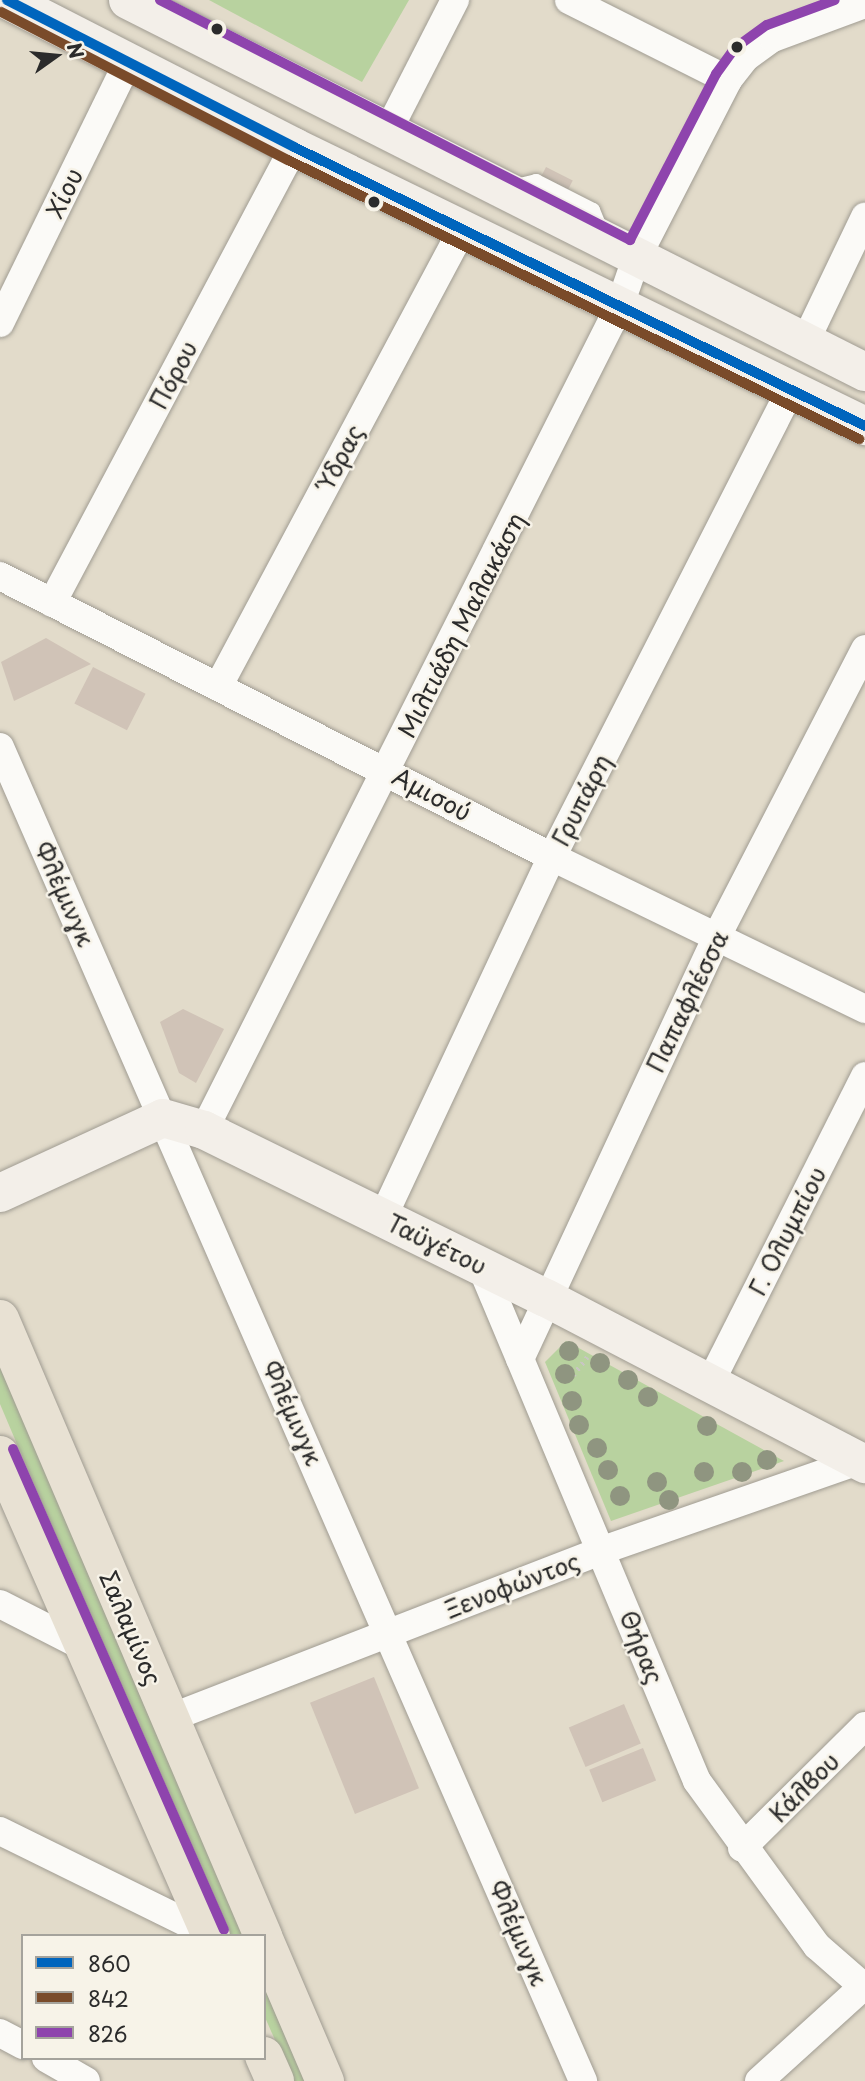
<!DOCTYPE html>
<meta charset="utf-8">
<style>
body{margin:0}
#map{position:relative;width:865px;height:2081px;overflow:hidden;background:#e2dbca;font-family:"Playpen Sans",sans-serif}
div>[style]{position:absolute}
.green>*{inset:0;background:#b8d29f}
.building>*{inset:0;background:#d0c3b7;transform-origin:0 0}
.path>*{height:4.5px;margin-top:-2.25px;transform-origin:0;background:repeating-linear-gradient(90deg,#c8c6c2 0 2px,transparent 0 7px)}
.roads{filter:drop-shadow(0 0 2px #a09c92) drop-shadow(0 0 2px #a09c92)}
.lane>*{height:14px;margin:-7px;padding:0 7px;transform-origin:7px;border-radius:7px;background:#fbfaf7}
.street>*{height:28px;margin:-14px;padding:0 14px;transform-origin:14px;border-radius:14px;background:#fbfaf7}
.secondary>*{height:38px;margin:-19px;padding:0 19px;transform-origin:19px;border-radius:19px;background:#f3efe9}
.primary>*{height:38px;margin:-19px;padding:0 19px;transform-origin:19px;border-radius:19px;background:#e8e1d3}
.bus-1>*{height:10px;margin:-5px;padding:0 5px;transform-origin:5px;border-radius:5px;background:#0065bd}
.bus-2>*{height:10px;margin:-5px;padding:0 5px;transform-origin:5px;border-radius:5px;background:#7a4b2a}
.bus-3>*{height:10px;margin:-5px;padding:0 5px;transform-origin:5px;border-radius:5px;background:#8e44ad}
.trees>*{width:20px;height:20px;margin:-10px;border-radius:50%;background:#8f9580}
.dots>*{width:19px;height:19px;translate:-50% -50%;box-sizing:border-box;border:4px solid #f7f3e8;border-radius:50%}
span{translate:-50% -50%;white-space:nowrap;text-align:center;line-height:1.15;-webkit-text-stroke:5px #f7f3e8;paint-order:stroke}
.street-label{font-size:24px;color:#2b2b2b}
.legend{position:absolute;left:21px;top:1934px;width:245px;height:126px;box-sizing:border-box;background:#f7f3e8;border:2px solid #a5a39c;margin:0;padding:9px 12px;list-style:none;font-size:21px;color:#2b2b2b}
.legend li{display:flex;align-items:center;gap:14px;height:35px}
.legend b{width:35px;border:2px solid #a5a39c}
.north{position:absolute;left:21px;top:21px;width:70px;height:70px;-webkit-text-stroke:5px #f7f3e8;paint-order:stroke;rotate:75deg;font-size:19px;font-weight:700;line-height:28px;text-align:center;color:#2b2b2b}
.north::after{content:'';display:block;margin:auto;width:24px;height:32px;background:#2b2b2b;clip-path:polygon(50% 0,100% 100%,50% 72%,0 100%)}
</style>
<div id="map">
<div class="green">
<i style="clip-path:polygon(209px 0,409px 0,362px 82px)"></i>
<i style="clip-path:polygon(566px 1341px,784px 1461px,611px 1521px,545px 1362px)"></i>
<i style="clip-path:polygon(0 1358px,246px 1936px,230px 1936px,62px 1550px,0 1404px)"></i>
<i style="clip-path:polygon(264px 1978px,309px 2081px,293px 2081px,264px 2015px)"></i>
</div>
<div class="building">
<i style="left:546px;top:167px;width:30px;height:35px;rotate:27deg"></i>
<i style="clip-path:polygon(46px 638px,91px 664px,14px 701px,1px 662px)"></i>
<i style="left:93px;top:667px;width:59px;height:41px;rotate:27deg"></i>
<i style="clip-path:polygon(183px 1009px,224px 1029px,196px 1083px,179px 1073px,160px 1022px)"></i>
<i style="left:374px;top:1677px;width:120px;height:69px;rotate:68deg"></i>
<i style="left:624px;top:1704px;width:43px;height:60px;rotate:67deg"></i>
<i style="left:643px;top:1748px;width:35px;height:58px;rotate:68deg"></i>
</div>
<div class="path">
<i style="left:573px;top:1375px;width:23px;rotate:-52deg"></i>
</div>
<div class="roads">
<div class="lane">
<i style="left:516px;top:186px;width:21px;rotate:-14deg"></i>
<i style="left:536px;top:181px;width:64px;rotate:27deg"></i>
<i style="left:593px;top:210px;width:22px;rotate:68deg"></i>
</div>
<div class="street">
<i style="left:569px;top:0;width:178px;rotate:26.7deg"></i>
<i style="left:389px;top:129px;width:145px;rotate:-62.9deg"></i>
<i style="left:0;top:323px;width:291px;rotate:-63.9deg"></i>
<i style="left:805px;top:342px;width:139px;rotate:-64.4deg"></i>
<i style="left:0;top:576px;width:619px;rotate:26.98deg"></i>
<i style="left:552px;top:857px;width:348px;rotate:25.9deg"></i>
<i style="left:52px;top:603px;width:516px;rotate:-62.05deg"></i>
<i style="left:218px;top:687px;width:520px;rotate:-61.91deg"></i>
<i style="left:0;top:747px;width:1456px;rotate:66.39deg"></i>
<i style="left:204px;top:1130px;width:924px;rotate:-63.24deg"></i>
<i style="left:620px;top:305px;width:49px;rotate:-70.8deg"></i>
<i style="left:636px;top:259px;width:201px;rotate:-62.8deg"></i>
<i style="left:728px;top:80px;width:28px;rotate:-52deg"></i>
<i style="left:745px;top:58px;width:34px;rotate:-36deg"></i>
<i style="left:773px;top:38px;width:98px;rotate:-20.3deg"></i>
<i style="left:383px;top:1217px;width:398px;rotate:-64.9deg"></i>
<i style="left:552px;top:857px;width:525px;rotate:-62.95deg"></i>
<i style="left:481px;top:1266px;width:558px;rotate:67.25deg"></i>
<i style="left:697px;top:1781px;width:204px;rotate:54deg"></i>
<i style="left:817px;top:1946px;width:64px;rotate:41.2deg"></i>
<i style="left:520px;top:1359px;width:467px;rotate:-65deg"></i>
<i style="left:717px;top:936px;width:323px;rotate:-62.7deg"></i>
<i style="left:709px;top:1385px;width:346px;rotate:-63.2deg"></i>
<i style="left:0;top:1604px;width:94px;rotate:27.1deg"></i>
<i style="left:170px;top:1718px;width:464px;rotate:-21.2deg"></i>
<i style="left:603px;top:1550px;width:271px;rotate:-19.2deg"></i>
<i style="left:0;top:1831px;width:235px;rotate:26.2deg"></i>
<i style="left:742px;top:1848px;width:173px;rotate:-44.8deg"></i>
<i style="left:0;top:2033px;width:26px;rotate:28deg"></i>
<i style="left:46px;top:2058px;width:46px;rotate:29.9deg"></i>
<i style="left:759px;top:2081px;width:143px;rotate:-42.2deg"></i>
</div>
<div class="secondary">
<i style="left:7px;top:0;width:322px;rotate:27.1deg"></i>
<i style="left:294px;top:147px;width:636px;rotate:26.04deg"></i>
<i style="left:128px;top:0;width:826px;rotate:26.78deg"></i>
<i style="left:0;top:1193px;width:179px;rotate:-24.7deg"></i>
<i style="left:163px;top:1118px;width:43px;rotate:16.3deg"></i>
<i style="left:204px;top:1130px;width:381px;rotate:26.2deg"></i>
<i style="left:546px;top:1298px;width:360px;rotate:27.5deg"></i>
</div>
<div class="primary">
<i style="left:0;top:1319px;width:671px;rotate:66.91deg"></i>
<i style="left:0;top:1455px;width:525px;rotate:66.31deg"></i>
<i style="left:264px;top:1939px;width:155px;rotate:66.8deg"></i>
<i style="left:264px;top:2056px;width:27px;rotate:66deg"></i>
</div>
</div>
<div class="bus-1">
<i style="left:7px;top:0;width:322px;rotate:27.1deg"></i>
<i style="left:294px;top:147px;width:636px;rotate:26.04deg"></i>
</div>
<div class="bus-2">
<i style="left:1px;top:12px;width:323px;rotate:27.3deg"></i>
<i style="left:288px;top:160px;width:636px;rotate:26.04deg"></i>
</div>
<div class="bus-3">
<i style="left:160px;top:0;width:528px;rotate:27.05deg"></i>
<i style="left:630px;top:240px;width:187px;rotate:-62.6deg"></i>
<i style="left:716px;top:74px;width:32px;rotate:-54deg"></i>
<i style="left:735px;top:48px;width:39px;rotate:-36deg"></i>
<i style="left:767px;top:25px;width:72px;rotate:-20.2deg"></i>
<i style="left:13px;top:1449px;width:525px;rotate:66.31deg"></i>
</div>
<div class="trees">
<i style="left:569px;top:1351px"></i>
<i style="left:600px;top:1363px"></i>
<i style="left:565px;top:1374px"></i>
<i style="left:628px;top:1380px"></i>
<i style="left:648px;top:1397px"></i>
<i style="left:572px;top:1401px"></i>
<i style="left:579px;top:1425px"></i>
<i style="left:707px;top:1426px"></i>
<i style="left:597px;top:1448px"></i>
<i style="left:767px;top:1460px"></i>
<i style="left:608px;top:1470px"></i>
<i style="left:704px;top:1472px"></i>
<i style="left:742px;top:1472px"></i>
<i style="left:657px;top:1482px"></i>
<i style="left:620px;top:1496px"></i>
<i style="left:669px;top:1500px"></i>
</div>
<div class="dots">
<i style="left:217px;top:29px;background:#2b2b2b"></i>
<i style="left:737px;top:47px;background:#2b2b2b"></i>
<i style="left:374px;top:202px;background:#2b2b2b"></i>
</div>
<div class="street-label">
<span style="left:64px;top:193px;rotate:-64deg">Χίου</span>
<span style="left:173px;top:375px;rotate:-62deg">Πόρου</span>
<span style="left:340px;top:457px;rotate:-62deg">Ύδρας</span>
<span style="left:461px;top:625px;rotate:-63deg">Μιλτιάδη Μαλακάση</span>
<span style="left:432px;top:794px;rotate:28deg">Αμισού</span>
<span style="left:581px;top:800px;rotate:-63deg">Γρυπάρη</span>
<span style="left:65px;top:894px;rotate:66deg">Φλέμινγκ</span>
<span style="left:687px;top:1001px;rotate:-64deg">Παπαφλέσσα</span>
<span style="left:787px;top:1231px;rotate:-63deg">Γ. Ολυμπίου</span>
<span style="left:437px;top:1244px;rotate:26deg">Ταϋγέτου</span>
<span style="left:293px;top:1413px;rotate:66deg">Φλέμινγκ</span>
<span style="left:512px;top:1585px;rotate:-21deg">Ξενοφώντος</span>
<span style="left:131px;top:1628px;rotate:67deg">Σαλαμίνος</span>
<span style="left:642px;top:1647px;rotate:68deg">Θήρας</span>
<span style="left:804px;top:1787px;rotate:-45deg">Κάλβου</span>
<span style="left:519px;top:1933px;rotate:67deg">Φλέμινγκ</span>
</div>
<ul class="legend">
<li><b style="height:9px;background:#0065bd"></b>860</li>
<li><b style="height:9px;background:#7a4b2a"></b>842</li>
<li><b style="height:9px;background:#8e44ad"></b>826</li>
</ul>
<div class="north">N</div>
</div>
